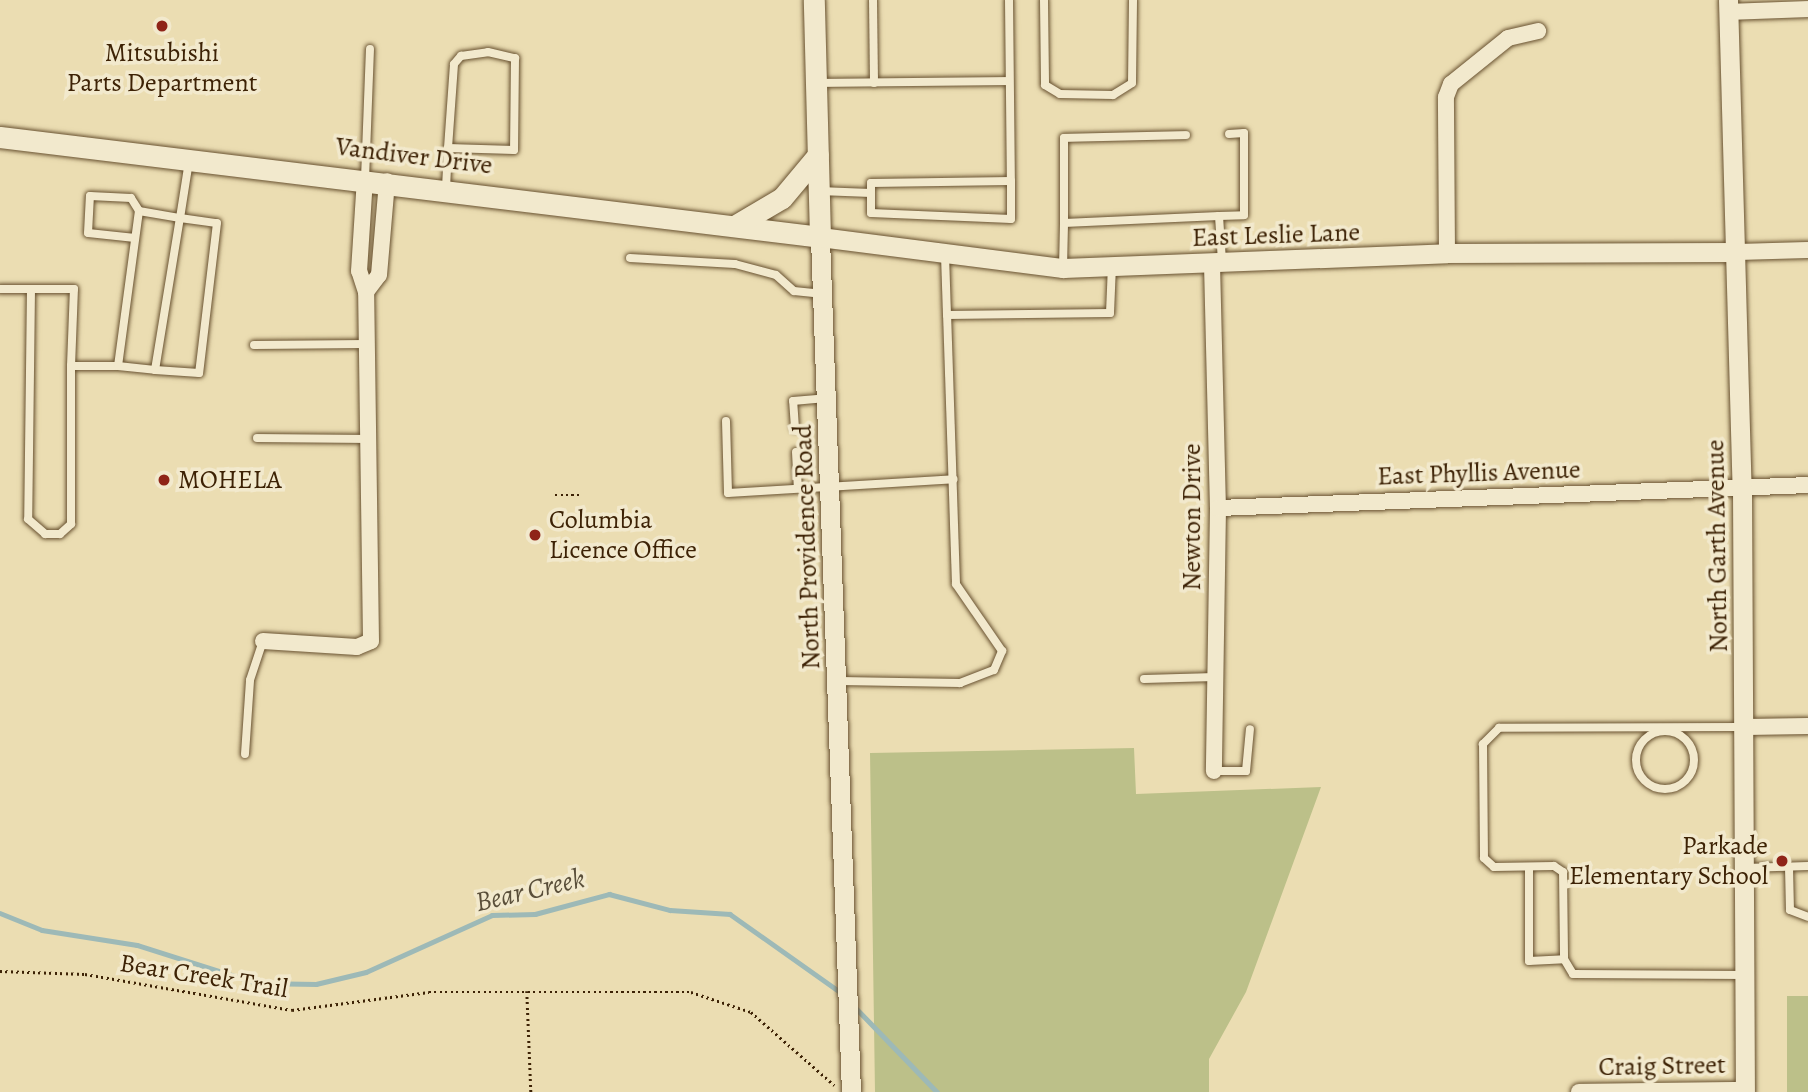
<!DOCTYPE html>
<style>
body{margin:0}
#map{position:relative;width:1808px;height:1092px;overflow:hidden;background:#ebddb2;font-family:Alegreya,serif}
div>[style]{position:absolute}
.green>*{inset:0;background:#bcc089;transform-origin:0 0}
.stream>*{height:4.5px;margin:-2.25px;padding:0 2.25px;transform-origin:2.25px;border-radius:2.25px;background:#9db9b7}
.path>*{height:2.5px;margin-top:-1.25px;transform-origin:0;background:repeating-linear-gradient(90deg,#3d2205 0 2px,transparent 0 5.5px)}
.roads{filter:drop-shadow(0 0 2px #685130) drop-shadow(0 0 2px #685130)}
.service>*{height:8px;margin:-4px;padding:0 4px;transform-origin:4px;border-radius:4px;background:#f2e9cd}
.service>.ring{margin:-4px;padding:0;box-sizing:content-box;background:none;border:8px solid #f2e9cd;border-radius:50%}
.minor>*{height:16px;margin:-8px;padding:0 8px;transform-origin:8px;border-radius:8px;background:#f2e9cd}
.tertiary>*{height:19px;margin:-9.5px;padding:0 9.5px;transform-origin:9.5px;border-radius:9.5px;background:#f2e9cd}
.secondary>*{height:21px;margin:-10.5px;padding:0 10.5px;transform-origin:10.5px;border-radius:10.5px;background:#f2e9cd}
.dots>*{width:19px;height:19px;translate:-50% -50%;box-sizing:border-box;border:4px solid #f2e9cd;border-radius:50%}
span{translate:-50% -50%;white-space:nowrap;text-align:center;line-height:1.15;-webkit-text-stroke:7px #f2e9cd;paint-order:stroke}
.poi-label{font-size:26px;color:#3d2205}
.left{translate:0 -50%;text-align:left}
.right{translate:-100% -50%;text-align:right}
.street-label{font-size:26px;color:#3d2205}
.water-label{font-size:28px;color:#5a4f3a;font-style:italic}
</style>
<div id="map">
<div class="green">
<i style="clip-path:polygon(1134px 748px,1136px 794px,1321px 787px,1246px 992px,1209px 1059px,1209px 1092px,875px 1092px,870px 753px)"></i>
<i style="left:1787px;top:996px;width:21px;height:96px"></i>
</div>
<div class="stream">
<i style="left:0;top:913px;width:45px;rotate:22deg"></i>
<i style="left:42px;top:930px;width:96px;rotate:9deg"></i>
<i style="left:137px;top:945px;width:126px;rotate:17.6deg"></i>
<i style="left:257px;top:983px;width:59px;rotate:1deg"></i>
<i style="left:316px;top:984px;width:51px;rotate:-13.5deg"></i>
<i style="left:366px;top:972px;width:138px;rotate:-24.3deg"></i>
<i style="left:492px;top:915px;width:43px;rotate:-1.3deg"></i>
<i style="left:535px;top:914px;width:77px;rotate:-15.1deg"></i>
<i style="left:609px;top:894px;width:63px;rotate:14.7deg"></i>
<i style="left:670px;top:910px;width:60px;rotate:3.8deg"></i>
<i style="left:730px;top:914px;width:135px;rotate:35.3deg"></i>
<i style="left:854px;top:1006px;width:120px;rotate:46deg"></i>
</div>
<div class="path">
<i style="left:555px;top:495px;width:26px"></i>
<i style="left:0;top:971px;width:85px;rotate:2deg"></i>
<i style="left:85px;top:974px;width:210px;rotate:9.9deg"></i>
<i style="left:292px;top:1010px;width:138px;rotate:-7.5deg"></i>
<i style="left:429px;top:992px;width:262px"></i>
<i style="left:691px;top:992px;width:63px;rotate:18.4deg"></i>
<i style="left:751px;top:1012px;width:111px;rotate:41.3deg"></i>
<i style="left:527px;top:991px;width:101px;rotate:87.7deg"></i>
</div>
<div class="roads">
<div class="service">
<i style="left:873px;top:0;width:83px;rotate:89.3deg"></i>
<i style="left:1009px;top:0;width:181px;rotate:89.4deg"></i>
<i style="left:1044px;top:0;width:85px;rotate:89.3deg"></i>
<i style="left:1045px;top:85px;width:17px;rotate:31deg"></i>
<i style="left:1060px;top:94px;width:53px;rotate:1.1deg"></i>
<i style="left:1113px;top:95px;width:22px;rotate:-32deg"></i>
<i style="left:1132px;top:83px;width:83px;rotate:-89.3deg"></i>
<i style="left:817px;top:83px;width:192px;rotate:-0.6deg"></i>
<i style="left:365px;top:179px;width:130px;rotate:-87.8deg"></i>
<i style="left:446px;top:188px;width:40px;rotate:-87.1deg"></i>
<i style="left:448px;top:148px;width:84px;rotate:-85.9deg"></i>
<i style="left:454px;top:64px;width:11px;rotate:-49deg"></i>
<i style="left:461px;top:56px;width:27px;rotate:-8deg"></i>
<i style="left:488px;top:52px;width:28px;rotate:13deg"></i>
<i style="left:515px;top:58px;width:92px;rotate:90.6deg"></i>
<i style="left:514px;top:150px;width:66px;rotate:-178.3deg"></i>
<i style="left:819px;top:191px;width:52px;rotate:2.2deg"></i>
<i style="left:871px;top:193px;width:20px;rotate:90deg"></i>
<i style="left:871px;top:213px;width:140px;rotate:2.5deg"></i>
<i style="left:1011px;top:219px;width:38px;rotate:-90deg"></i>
<i style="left:1011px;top:181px;width:140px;rotate:179.2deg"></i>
<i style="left:871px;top:183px;width:10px;rotate:90deg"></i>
<i style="left:1219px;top:216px;width:25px;rotate:-2deg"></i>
<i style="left:1244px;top:215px;width:82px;rotate:-90deg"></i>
<i style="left:1244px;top:133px;width:15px;rotate:176deg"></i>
<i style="left:1064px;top:223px;width:85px;rotate:-90deg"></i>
<i style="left:1064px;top:138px;width:122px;rotate:-1.4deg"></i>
<i style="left:135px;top:238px;width:47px;rotate:-173.9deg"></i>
<i style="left:88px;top:233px;width:37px;rotate:-87deg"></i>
<i style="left:90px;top:196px;width:41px;rotate:2.8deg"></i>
<i style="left:131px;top:198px;width:15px;rotate:58deg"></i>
<i style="left:945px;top:255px;width:60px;rotate:88.1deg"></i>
<i style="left:630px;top:258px;width:105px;rotate:3.3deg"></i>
<i style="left:735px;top:264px;width:42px;rotate:15deg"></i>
<i style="left:776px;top:275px;width:24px;rotate:42deg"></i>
<i style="left:794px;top:291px;width:27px;rotate:6deg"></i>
<i style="left:1063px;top:268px;width:45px;rotate:-88.7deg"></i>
<i style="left:1064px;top:223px;width:155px;rotate:-2.6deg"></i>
<i style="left:1219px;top:216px;width:45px;rotate:86.2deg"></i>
<i style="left:0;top:289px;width:31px"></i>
<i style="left:254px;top:345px;width:112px;rotate:-0.5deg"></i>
<i style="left:71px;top:366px;width:77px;rotate:-87.8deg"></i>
<i style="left:74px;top:289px;width:43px;rotate:180deg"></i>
<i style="left:31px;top:289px;width:230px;rotate:90.7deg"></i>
<i style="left:28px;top:519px;width:23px;rotate:41deg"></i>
<i style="left:45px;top:534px;width:15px"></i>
<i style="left:60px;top:534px;width:15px;rotate:-42deg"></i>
<i style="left:71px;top:524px;width:158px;rotate:-90deg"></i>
<i style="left:71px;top:366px;width:47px"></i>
<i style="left:118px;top:366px;width:156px;rotate:-82.3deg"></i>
<i style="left:139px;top:211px;width:42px;rotate:9.7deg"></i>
<i style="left:180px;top:218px;width:37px;rotate:8deg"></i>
<i style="left:217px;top:223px;width:151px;rotate:96.8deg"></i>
<i style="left:199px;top:373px;width:44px;rotate:-176.1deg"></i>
<i style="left:155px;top:370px;width:154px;rotate:-80.7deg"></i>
<i style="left:180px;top:218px;width:58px;rotate:-81deg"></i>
<i style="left:118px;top:366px;width:37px;rotate:6deg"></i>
<i style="left:726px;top:421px;width:72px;rotate:88.4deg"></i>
<i style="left:728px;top:493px;width:226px;rotate:-3.5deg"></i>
<i style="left:795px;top:428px;width:27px;rotate:-94deg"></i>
<i style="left:793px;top:401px;width:33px;rotate:-5deg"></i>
<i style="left:257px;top:438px;width:110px;rotate:0.5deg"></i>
<i style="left:796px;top:452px;width:36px;rotate:87deg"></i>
<i style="left:1144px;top:679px;width:71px;rotate:-1.6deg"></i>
<i style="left:840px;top:681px;width:120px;rotate:1deg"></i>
<i style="left:960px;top:683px;width:36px;rotate:-21deg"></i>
<i style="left:994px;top:670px;width:21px;rotate:-67deg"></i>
<i style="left:1002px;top:651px;width:81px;rotate:-124.5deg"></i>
<i style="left:956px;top:584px;width:269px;rotate:-91.9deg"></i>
<i style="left:947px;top:315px;width:163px;rotate:-0.7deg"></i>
<i style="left:1110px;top:313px;width:47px;rotate:-87.6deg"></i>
<i style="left:1743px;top:727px;width:244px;rotate:179.8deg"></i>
<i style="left:1499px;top:728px;width:23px;rotate:135deg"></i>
<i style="left:1483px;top:744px;width:114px;rotate:89.5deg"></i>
<i style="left:1484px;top:858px;width:13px;rotate:42deg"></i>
<i style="left:1494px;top:867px;width:60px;rotate:-1deg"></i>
<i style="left:1554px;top:866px;width:11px;rotate:34deg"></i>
<i style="left:1563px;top:872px;width:87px;rotate:89.3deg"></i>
<i style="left:1564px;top:959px;width:17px;rotate:59deg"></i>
<i style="left:1573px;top:974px;width:172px;rotate:0.3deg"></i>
<i class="ring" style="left:1636px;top:731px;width:50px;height:50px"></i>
<i style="left:245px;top:754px;width:74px;rotate:-86.1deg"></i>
<i style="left:250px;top:680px;width:41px;rotate:-71.6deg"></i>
<i style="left:1214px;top:771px;width:32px"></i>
<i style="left:1246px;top:771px;width:42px;rotate:-84.6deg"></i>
<i style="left:1529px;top:867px;width:94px;rotate:90deg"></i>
<i style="left:1529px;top:961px;width:35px;rotate:-3deg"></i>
<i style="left:1789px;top:867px;width:43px;rotate:88.7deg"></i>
<i style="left:1790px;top:910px;width:19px;rotate:21deg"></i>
<i style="left:1746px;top:868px;width:62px;rotate:-1.8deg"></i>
</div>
<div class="minor">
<i style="left:1728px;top:12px;width:80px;rotate:-2.1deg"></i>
<i style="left:1737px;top:252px;width:71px;rotate:-1.6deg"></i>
<i style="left:1447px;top:253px;width:156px;rotate:-90.4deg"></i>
<i style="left:1446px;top:97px;width:14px;rotate:-69deg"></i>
<i style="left:1451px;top:84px;width:73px;rotate:-38.9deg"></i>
<i style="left:1508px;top:38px;width:31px;rotate:-13deg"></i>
<i style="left:1212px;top:264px;width:244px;rotate:88.6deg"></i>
<i style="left:1218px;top:508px;width:263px;rotate:90.9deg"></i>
<i style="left:366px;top:292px;width:21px;rotate:-53deg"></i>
<i style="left:379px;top:275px;width:94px;rotate:-85.1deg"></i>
<i style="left:1218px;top:508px;width:590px;rotate:-2.23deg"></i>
<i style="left:263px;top:641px;width:94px;rotate:3.7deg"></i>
<i style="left:357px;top:647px;width:15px;rotate:-23deg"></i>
<i style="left:371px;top:641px;width:349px;rotate:-90.8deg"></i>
<i style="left:366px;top:292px;width:22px;rotate:-108deg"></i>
<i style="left:359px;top:271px;width:92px;rotate:-86.3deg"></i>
<i style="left:1746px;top:727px;width:62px;rotate:-0.9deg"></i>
<i style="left:1579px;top:1092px;width:166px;rotate:-0.7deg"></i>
</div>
<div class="tertiary">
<i style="left:1728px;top:0;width:488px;rotate:88.4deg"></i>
<i style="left:1742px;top:488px;width:604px;rotate:89.72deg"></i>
<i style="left:851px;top:1092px;width:856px;rotate:-92.08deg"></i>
<i style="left:820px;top:237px;width:245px;rotate:7.3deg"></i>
<i style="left:1063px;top:268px;width:384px;rotate:-2.2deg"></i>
<i style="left:1447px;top:253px;width:290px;rotate:-0.2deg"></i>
</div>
<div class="secondary">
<i style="left:0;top:137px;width:826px;rotate:6.95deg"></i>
<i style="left:820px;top:237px;width:237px;rotate:-91.5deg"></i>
<i style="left:736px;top:225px;width:53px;rotate:-30.4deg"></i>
<i style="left:782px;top:198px;width:56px;rotate:-50.1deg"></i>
</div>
</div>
<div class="dots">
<i style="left:162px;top:26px;background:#8f2418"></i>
<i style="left:164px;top:480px;background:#8f2418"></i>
<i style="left:535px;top:535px;background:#8f2418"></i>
<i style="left:1782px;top:861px;background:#8f2418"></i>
</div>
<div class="poi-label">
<span style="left:162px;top:68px">Mitsubishi<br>Parts Department</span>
<span class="left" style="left:178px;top:480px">MOHELA</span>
<span class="left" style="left:549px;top:535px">Columbia<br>Licence Office</span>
<span class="right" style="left:1768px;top:861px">Parkade<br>Elementary School</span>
</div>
<div class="street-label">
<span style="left:414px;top:156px;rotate:7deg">Vandiver Drive</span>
<span style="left:1276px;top:235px;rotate:-2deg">East Leslie Lane</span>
<span style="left:1479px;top:473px;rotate:-2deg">East Phyllis Avenue</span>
<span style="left:1192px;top:517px;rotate:-90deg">Newton Drive</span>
<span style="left:1717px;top:546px;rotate:-91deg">North Garth Avenue</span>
<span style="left:807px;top:547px;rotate:-92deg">North Providence Road</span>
<span style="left:204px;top:976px;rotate:9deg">Bear Creek Trail</span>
<span style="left:1662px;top:1066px;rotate:-1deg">Craig Street</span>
</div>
<div class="water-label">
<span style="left:530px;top:890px;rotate:-13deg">Bear Creek</span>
</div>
</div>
